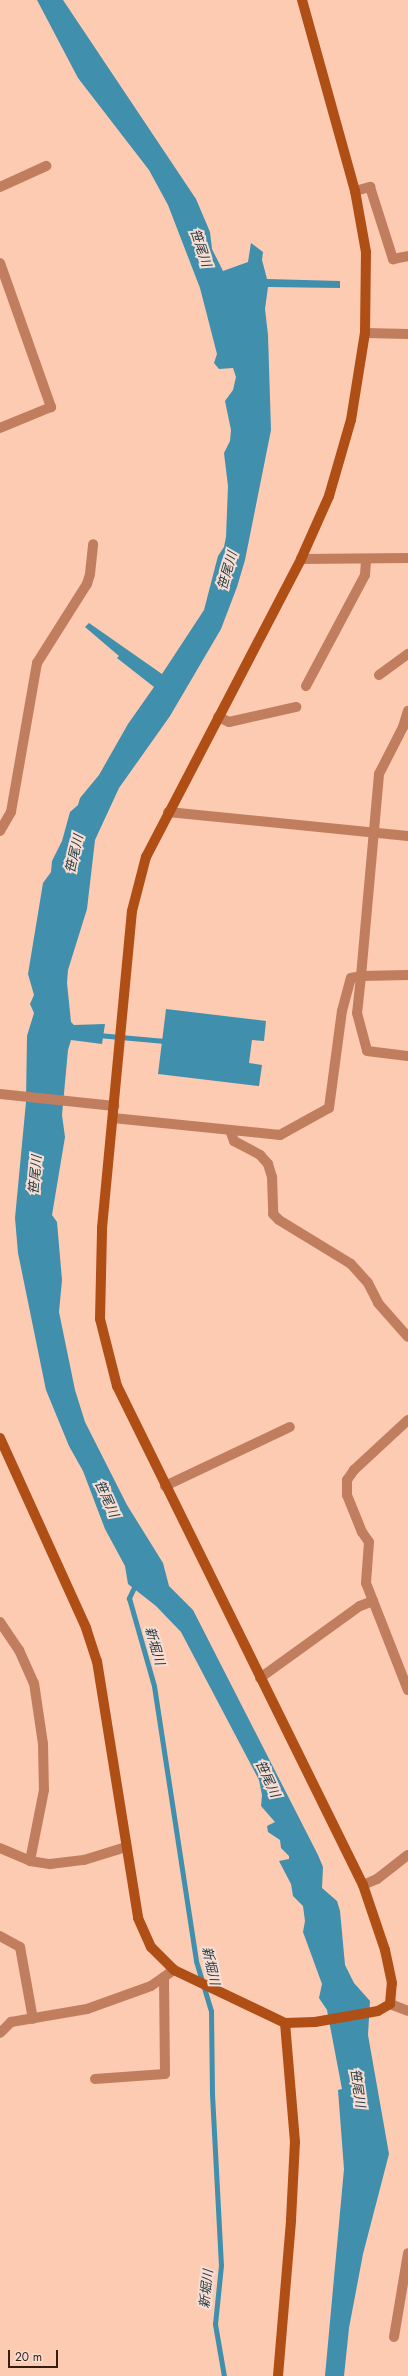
<!DOCTYPE html>
<meta charset="utf-8">
<style>
body{margin:0}
#map{position:relative;width:408px;height:2376px;overflow:hidden;background:#fdcab2;font-family:Jost,"Noto Sans JP",sans-serif}
div>[style]{position:absolute}
.water>*{inset:0;background:#3f8fad}
.stream>*{height:5px;margin:-2.5px;padding:0 2.5px;transform-origin:2.5px;border-radius:2.5px;background:#3f8fad}
.street>*{height:10px;margin:-5px;padding:0 5px;transform-origin:5px;border-radius:5px;background:#c07e5f}
.secondary>*{height:10px;margin:-5px;padding:0 5px;transform-origin:5px;border-radius:5px;background:#af4e15}
span{translate:-50% -50%;white-space:nowrap;text-align:center;line-height:1.15;-webkit-text-stroke:4px #f7ddd2;paint-order:stroke}
.water-label{font-size:13px;color:#1f3842;font-style:italic}
.scale{position:absolute;left:8px;top:2350px;width:50px;height:18px;box-sizing:border-box;border:2px solid #361e13;border-top:0;padding-left:5px;font-size:12px;line-height:14px;white-space:nowrap;color:#361e13;-webkit-text-stroke:3px #f7ddd2;paint-order:stroke}
</style>
<div id="map">
<div class="water">
<i style="clip-path:polygon(37px 0,63px 0,196px 199px,210px 232px,212px 249px,223px 271px,248px 262px,251px 243px,263px 252px,262px 260px,267px 279px,340px 281px,340px 288px,268px 287px,265px 309px,268px 335px,271px 430px,245px 560px,237px 587px,221px 629px,170px 716px,119px 788px,95px 840px,87px 909px,68px 970px,67px 983px,71px 1022px,74px 1025px,105px 1024px,102px 1044px,71px 1040px,68px 1050px,62px 1115px,65px 1137px,52px 1215px,57px 1222px,62px 1280px,59px 1312px,75px 1390px,85px 1422px,127px 1505px,163px 1563px,169px 1586px,193px 1610px,318px 1855px,323px 1867px,322px 1888px,337px 1901px,340px 1911px,345px 1965px,354px 1983px,370px 2001px,368px 2035px,389px 2154px,363px 2254px,349px 2328px,344px 2376px,325px 2376px,344px 2169px,338px 2090px,342px 2089px,327px 2010px,319px 1998px,322px 1984px,303px 1932px,305px 1921px,303px 1906px,293px 1896px,291px 1884px,279px 1861px,289px 1859px,289px 1856px,281px 1848px,280px 1840px,268px 1832px,267px 1826px,275px 1822px,261px 1806px,262px 1795px,259px 1780px,181px 1632px,156px 1606px,128px 1584px,125px 1566px,105px 1529px,83px 1471px,69px 1446px,46px 1390px,18px 1253px,15px 1218px,26px 1102px,27px 1036px,34px 1013px,30px 1004px,34px 995px,28px 974px,43px 883px,51px 872px,52px 861px,62px 841px,70px 812px,78px 805px,80px 798px,99px 775px,128px 724px,154px 687px,117px 658px,119px 656px,85px 627px,89px 623px,162px 674px,204px 610px,218px 556px,224px 547px,226px 537px,228px 486px,224px 453px,230px 441px,231px 430px,225px 401px,233px 390px,236px 377px,233px 368px,219px 369px,214px 363px,217px 354px,200px 288px,168px 205px,149px 170px,78px 78px)"></i>
<i style="clip-path:polygon(166px 1009px,266px 1021px,264px 1041px,252px 1040px,249px 1063px,262px 1065px,259px 1086px,158px 1074px)"></i>
</div>
<div class="stream">
<i style="left:98px;top:1035px;width:67px;rotate:5.1deg"></i>
<i style="left:136px;top:1583px;width:17px;rotate:115deg"></i>
<i style="left:129px;top:1598px;width:91px;rotate:74.1deg"></i>
<i style="left:154px;top:1686px;width:278px;rotate:81.3deg"></i>
<i style="left:196px;top:1961px;width:52px;rotate:73.3deg"></i>
<i style="left:211px;top:2011px;width:83px;rotate:89.3deg"></i>
<i style="left:212px;top:2094px;width:171px;rotate:87deg"></i>
<i style="left:221px;top:2265px;width:59px;rotate:95.8deg"></i>
<i style="left:215px;top:2324px;width:53px;rotate:80.2deg"></i>
</div>
<div class="street">
<i style="left:0;top:187px;width:51px;rotate:-24.5deg"></i>
<i style="left:355px;top:191px;width:16px;rotate:-15deg"></i>
<i style="left:370px;top:187px;width:76px;rotate:72.3deg"></i>
<i style="left:393px;top:259px;width:15px;rotate:-11deg"></i>
<i style="left:0;top:263px;width:153px;rotate:70.5deg"></i>
<i style="left:51px;top:407px;width:55px;rotate:157.6deg"></i>
<i style="left:365px;top:333px;width:43px;rotate:1.3deg"></i>
<i style="left:301px;top:559px;width:107px;rotate:-0.5deg"></i>
<i style="left:379px;top:675px;width:36px;rotate:-36deg"></i>
<i style="left:306px;top:686px;width:126px;rotate:-62deg"></i>
<i style="left:365px;top:575px;width:16px;rotate:-86deg"></i>
<i style="left:218px;top:717px;width:12px;rotate:24deg"></i>
<i style="left:229px;top:722px;width:69px;rotate:-12.6deg"></i>
<i style="left:168px;top:812px;width:241px;rotate:5.7deg"></i>
<i style="left:0;top:831px;width:22px;rotate:-60deg"></i>
<i style="left:11px;top:812px;width:151px;rotate:-80.1deg"></i>
<i style="left:37px;top:663px;width:93px;rotate:-57.7deg"></i>
<i style="left:87px;top:584px;width:10px;rotate:-73deg"></i>
<i style="left:90px;top:574px;width:30px;rotate:-84deg"></i>
<i style="left:408px;top:975px;width:47px;rotate:178.8deg"></i>
<i style="left:361px;top:976px;width:37px;rotate:96deg"></i>
<i style="left:357px;top:1013px;width:39px;rotate:75deg"></i>
<i style="left:367px;top:1051px;width:41px;rotate:7deg"></i>
<i style="left:0;top:1094px;width:115px;rotate:6deg"></i>
<i style="left:113px;top:1118px;width:168px;rotate:5.8deg"></i>
<i style="left:280px;top:1135px;width:56px;rotate:-28.9deg"></i>
<i style="left:329px;top:1108px;width:98px;rotate:-82.4deg"></i>
<i style="left:342px;top:1011px;width:34px;rotate:-75deg"></i>
<i style="left:351px;top:978px;width:10px;rotate:-11deg"></i>
<i style="left:361px;top:976px;width:203px;rotate:-84.9deg"></i>
<i style="left:379px;top:774px;width:53px;rotate:-62.9deg"></i>
<i style="left:403px;top:727px;width:17px;rotate:-73deg"></i>
<i style="left:230px;top:1130px;width:12px;rotate:70deg"></i>
<i style="left:234px;top:1141px;width:30px;rotate:28deg"></i>
<i style="left:260px;top:1155px;width:12px;rotate:48deg"></i>
<i style="left:268px;top:1164px;width:14px;rotate:73deg"></i>
<i style="left:272px;top:1177px;width:37px;rotate:88deg"></i>
<i style="left:273px;top:1214px;width:8px;rotate:45deg"></i>
<i style="left:279px;top:1220px;width:84px;rotate:31.4deg"></i>
<i style="left:351px;top:1264px;width:25px;rotate:48deg"></i>
<i style="left:368px;top:1283px;width:22px;rotate:63deg"></i>
<i style="left:378px;top:1303px;width:45px;rotate:48.6deg"></i>
<i style="left:408px;top:1420px;width:74px;rotate:137.2deg"></i>
<i style="left:354px;top:1470px;width:12px;rotate:125deg"></i>
<i style="left:347px;top:1480px;width:15px;rotate:90deg"></i>
<i style="left:347px;top:1495px;width:40px;rotate:68deg"></i>
<i style="left:362px;top:1532px;width:12px;rotate:55deg"></i>
<i style="left:369px;top:1542px;width:41px;rotate:94.2deg"></i>
<i style="left:366px;top:1583px;width:115px;rotate:68.6deg"></i>
<i style="left:165px;top:1486px;width:138px;rotate:-25.3deg"></i>
<i style="left:0;top:1622px;width:34px;rotate:56deg"></i>
<i style="left:19px;top:1650px;width:36px;rotate:66deg"></i>
<i style="left:34px;top:1683px;width:62px;rotate:81.6deg"></i>
<i style="left:43px;top:1744px;width:46px;rotate:88.8deg"></i>
<i style="left:44px;top:1790px;width:72px;rotate:101.2deg"></i>
<i style="left:260px;top:1678px;width:123px;rotate:-35.8deg"></i>
<i style="left:360px;top:1606px;width:14px;rotate:-21deg"></i>
<i style="left:0;top:1848px;width:33px;rotate:23deg"></i>
<i style="left:30px;top:1861px;width:20px;rotate:9deg"></i>
<i style="left:50px;top:1864px;width:34px;rotate:-7deg"></i>
<i style="left:84px;top:1860px;width:44px;rotate:-17.2deg"></i>
<i style="left:363px;top:1885px;width:15px;rotate:-23deg"></i>
<i style="left:377px;top:1879px;width:39px;rotate:-38deg"></i>
<i style="left:0;top:1936px;width:23px;rotate:29deg"></i>
<i style="left:20px;top:1947px;width:73px;rotate:79.8deg"></i>
<i style="left:390px;top:2004px;width:19px;rotate:21deg"></i>
<i style="left:0;top:2033px;width:16px;rotate:-45deg"></i>
<i style="left:11px;top:2022px;width:77px;rotate:-9.7deg"></i>
<i style="left:87px;top:2009px;width:68px;rotate:-19.8deg"></i>
<i style="left:151px;top:1986px;width:28px;rotate:-35deg"></i>
<i style="left:95px;top:2079px;width:70px;rotate:-4.1deg"></i>
<i style="left:165px;top:2074px;width:97px;rotate:-90.6deg"></i>
<i style="left:394px;top:2337px;width:85px;rotate:-80.5deg"></i>
</div>
<div class="secondary">
<i style="left:0;top:1438px;width:209px;rotate:65.6deg"></i>
<i style="left:86px;top:1628px;width:35px;rotate:72deg"></i>
<i style="left:97px;top:1661px;width:260px;rotate:80.9deg"></i>
<i style="left:138px;top:1918px;width:32px;rotate:66deg"></i>
<i style="left:151px;top:1947px;width:33px;rotate:45deg"></i>
<i style="left:174px;top:1970px;width:123px;rotate:25.5deg"></i>
<i style="left:285px;top:2023px;width:30px;rotate:-2deg"></i>
<i style="left:315px;top:2022px;width:64px;rotate:-9.9deg"></i>
<i style="left:378px;top:2011px;width:14px;rotate:-30deg"></i>
<i style="left:390px;top:2004px;width:21px;rotate:-85deg"></i>
<i style="left:392px;top:1983px;width:34px;rotate:-102deg"></i>
<i style="left:385px;top:1950px;width:69px;rotate:-108.7deg"></i>
<i style="left:363px;top:1885px;width:556px;rotate:-116.24deg"></i>
<i style="left:117px;top:1386px;width:69px;rotate:-104.2deg"></i>
<i style="left:100px;top:1319px;width:91px;rotate:-88.7deg"></i>
<i style="left:102px;top:1228px;width:318px;rotate:-84.6deg"></i>
<i style="left:132px;top:911px;width:56px;rotate:-75.5deg"></i>
<i style="left:146px;top:857px;width:336px;rotate:-62.5deg"></i>
<i style="left:301px;top:559px;width:69px;rotate:-66deg"></i>
<i style="left:329px;top:496px;width:79px;rotate:-73.9deg"></i>
<i style="left:351px;top:420px;width:88px;rotate:-80.9deg"></i>
<i style="left:365px;top:333px;width:81px;rotate:-89.3deg"></i>
<i style="left:366px;top:252px;width:62px;rotate:-100.2deg"></i>
<i style="left:355px;top:191px;width:198px;rotate:-105.5deg"></i>
<i style="left:278px;top:2376px;width:157px;rotate:-85.2deg"></i>
<i style="left:291px;top:2220px;width:78px;rotate:-87.1deg"></i>
<i style="left:295px;top:2142px;width:119px;rotate:-94.8deg"></i>
</div>
<div class="water-label">
<span style="left:200px;top:248px;rotate:72deg">笹尾川</span>
<span style="left:228px;top:571px;rotate:-74deg">笹尾川</span>
<span style="left:75px;top:854px;rotate:-77deg">笹尾川</span>
<span style="left:36px;top:1175px;rotate:-85deg">笹尾川</span>
<span style="left:106px;top:1499px;rotate:66deg">笹尾川</span>
<span style="left:154px;top:1646px;rotate:74deg">新堀川</span>
<span style="left:267px;top:1779px;rotate:65deg">笹尾川</span>
<span style="left:210px;top:1966px;rotate:77deg">新堀川</span>
<span style="left:357px;top:2088px;rotate:82deg">笹尾川</span>
<span style="left:207px;top:2289px;rotate:-84deg">新堀川</span>
</div>
<div class="scale">20 m</div>
</div>
